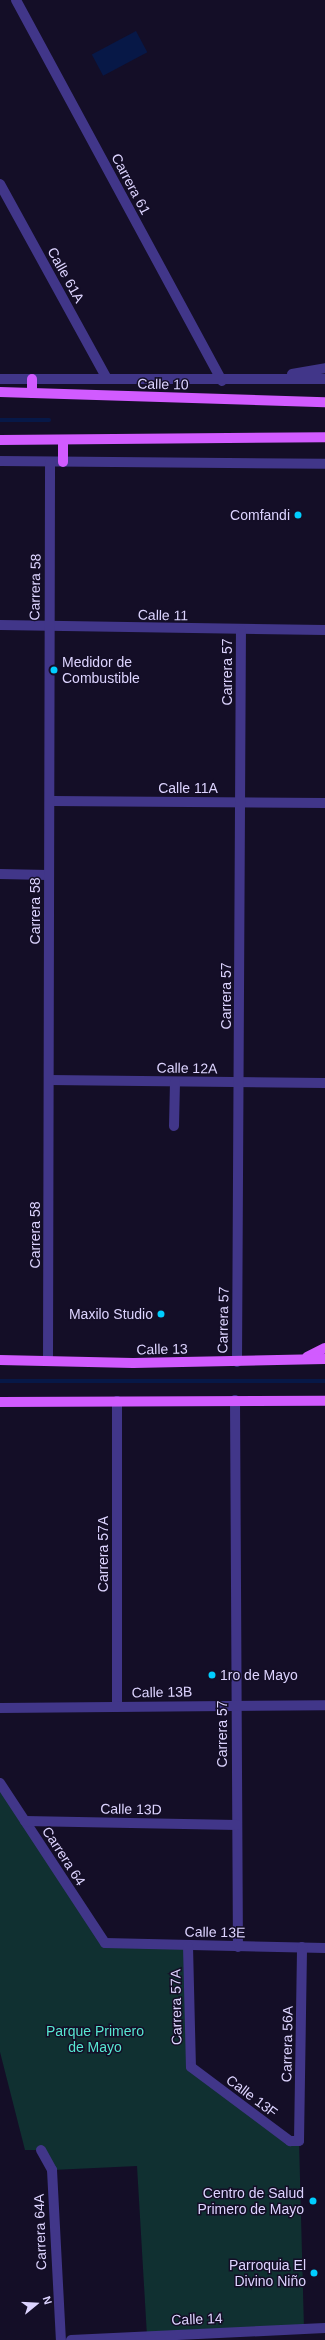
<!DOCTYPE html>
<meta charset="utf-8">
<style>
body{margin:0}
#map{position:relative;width:325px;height:2340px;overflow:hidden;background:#140e27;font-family:Helvetica,sans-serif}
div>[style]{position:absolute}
.green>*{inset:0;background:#103031}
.water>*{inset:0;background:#071847;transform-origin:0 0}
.stream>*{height:4px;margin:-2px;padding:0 2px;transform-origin:2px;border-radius:2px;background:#071847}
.minor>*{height:10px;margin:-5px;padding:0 5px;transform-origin:5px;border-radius:5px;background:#413689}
.major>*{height:10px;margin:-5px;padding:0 5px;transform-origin:5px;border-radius:5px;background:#d15bff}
.dots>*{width:11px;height:11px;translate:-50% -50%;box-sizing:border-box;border:2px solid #140e27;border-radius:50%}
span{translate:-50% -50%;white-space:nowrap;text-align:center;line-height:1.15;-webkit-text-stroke:3px #140e27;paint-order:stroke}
.street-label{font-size:14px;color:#ddd4ff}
.poi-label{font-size:14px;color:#ddd4ff}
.right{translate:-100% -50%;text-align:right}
.left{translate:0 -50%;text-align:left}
.park-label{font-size:14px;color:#57e7d1}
.north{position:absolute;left:16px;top:2284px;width:40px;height:40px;-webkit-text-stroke:3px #140e27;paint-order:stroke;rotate:72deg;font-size:11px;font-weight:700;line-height:16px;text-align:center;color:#ddd4ff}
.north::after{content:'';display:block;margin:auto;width:14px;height:18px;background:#ddd4ff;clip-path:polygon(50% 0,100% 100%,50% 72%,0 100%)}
</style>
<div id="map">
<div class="green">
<i style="clip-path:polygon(0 1783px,104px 1943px,188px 1946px,191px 2067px,290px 2141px,299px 2141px,304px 2329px,147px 2336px,137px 2166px,52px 2170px,41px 2150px,25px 2150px,0 2052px)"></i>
</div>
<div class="water">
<i style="left:136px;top:31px;width:24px;height:50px;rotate:62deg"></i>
</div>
<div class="stream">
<i style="left:0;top:420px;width:49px"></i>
<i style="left:0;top:1381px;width:325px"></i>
</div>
<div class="minor">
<i style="left:16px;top:0;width:433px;rotate:61.6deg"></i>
<i style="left:0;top:184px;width:222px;rotate:61.2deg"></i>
<i style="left:292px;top:374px;width:34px;rotate:-10deg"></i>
<i style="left:0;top:379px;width:325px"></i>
<i style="left:0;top:461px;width:325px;rotate:0.5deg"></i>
<i style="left:0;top:625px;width:325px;rotate:0.9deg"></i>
<i style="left:52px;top:801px;width:273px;rotate:0.4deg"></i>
<i style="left:0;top:874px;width:48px;rotate:1.2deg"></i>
<i style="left:49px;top:1080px;width:276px;rotate:0.6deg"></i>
<i style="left:174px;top:1126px;width:44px;rotate:-88.7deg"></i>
<i style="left:48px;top:1360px;width:898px;rotate:-89.87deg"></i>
<i style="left:237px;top:1362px;width:732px;rotate:-89.69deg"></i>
<i style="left:235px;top:1400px;width:547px;rotate:89.69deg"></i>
<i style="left:117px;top:1401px;width:306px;rotate:90deg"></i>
<i style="left:0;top:1708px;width:325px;rotate:-0.5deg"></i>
<i style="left:0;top:1783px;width:191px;rotate:56.7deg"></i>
<i style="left:105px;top:1943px;width:220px;rotate:1.3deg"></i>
<i style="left:25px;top:1821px;width:212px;rotate:1.1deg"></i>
<i style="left:188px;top:1946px;width:121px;rotate:88.6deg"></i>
<i style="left:191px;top:2067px;width:124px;rotate:36.8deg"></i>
<i style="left:290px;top:2141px;width:9px"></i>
<i style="left:299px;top:2141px;width:194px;rotate:-89.1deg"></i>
<i style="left:41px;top:2150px;width:23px;rotate:61deg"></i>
<i style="left:52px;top:2170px;width:170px;rotate:87deg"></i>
<i style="left:71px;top:2340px;width:254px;rotate:-2.7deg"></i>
</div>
<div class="major">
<i style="left:32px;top:379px;width:14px;rotate:90deg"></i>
<i style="left:0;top:392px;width:325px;rotate:1.8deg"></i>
<i style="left:0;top:440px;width:325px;rotate:-0.5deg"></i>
<i style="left:63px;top:440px;width:22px;rotate:90deg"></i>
<i style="left:307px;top:1357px;width:20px;rotate:-27deg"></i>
<i style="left:0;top:1360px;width:133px;rotate:1.3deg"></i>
<i style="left:133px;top:1363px;width:192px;rotate:-1.2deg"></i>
<i style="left:0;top:1402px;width:325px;rotate:-0.2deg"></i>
</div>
<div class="dots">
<i style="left:298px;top:515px;background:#00ceff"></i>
<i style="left:54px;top:670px;background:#00ceff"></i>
<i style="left:161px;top:1314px;background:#00ceff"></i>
<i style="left:212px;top:1675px;background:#00ceff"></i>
<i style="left:313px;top:2201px;background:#00ceff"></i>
<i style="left:314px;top:2273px;background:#00ceff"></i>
</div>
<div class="street-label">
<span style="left:131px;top:184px;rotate:62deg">Carrera 61</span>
<span style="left:66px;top:275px;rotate:61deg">Calle 61A</span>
<span style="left:163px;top:384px;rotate:1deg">Calle 10</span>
<span style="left:35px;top:587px;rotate:-89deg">Carrera 58</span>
<span style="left:163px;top:615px;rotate:1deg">Calle 11</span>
<span style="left:227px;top:672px;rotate:-90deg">Carrera 57</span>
<span style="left:188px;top:788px">Calle 11A</span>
<span style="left:35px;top:911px;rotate:-90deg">Carrera 58</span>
<span style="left:226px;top:996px;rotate:-90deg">Carrera 57</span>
<span style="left:187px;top:1068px;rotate:1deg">Calle 12A</span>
<span style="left:35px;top:1235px;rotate:-90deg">Carrera 58</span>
<span style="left:223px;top:1320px;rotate:-89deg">Carrera 57</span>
<span style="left:162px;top:1349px;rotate:-1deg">Calle 13</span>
<span style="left:103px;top:1554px;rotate:-90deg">Carrera 57A</span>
<span style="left:162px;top:1692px;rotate:-1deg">Calle 13B</span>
<span style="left:222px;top:1734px;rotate:-90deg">Carrera 57</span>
<span style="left:131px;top:1809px;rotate:1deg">Calle 13D</span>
<span style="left:64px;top:1856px;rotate:57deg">Carrera 64</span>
<span style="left:215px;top:1932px;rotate:1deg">Calle 13E</span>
<span style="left:176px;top:2007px;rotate:-91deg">Carrera 57A</span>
<span style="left:287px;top:2044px;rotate:-89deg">Carrera 56A</span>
<span style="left:252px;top:2096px;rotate:37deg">Calle 13F</span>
<span style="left:40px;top:2232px;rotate:-92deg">Carrera 64A</span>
<span style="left:197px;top:2319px;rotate:-2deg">Calle 14</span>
</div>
<div class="poi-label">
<span class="right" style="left:290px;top:515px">Comfandi</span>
<span class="left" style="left:62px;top:670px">Medidor de<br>Combustible</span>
<span class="right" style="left:153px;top:1314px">Maxilo Studio</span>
<span class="left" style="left:220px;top:1675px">1ro de Mayo</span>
<span class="right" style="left:304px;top:2201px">Centro de Salud<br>Primero de Mayo</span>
<span class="right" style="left:306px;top:2273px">Parroquia El<br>Divino Niño</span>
</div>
<div class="park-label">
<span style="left:95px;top:2039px">Parque Primero<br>de Mayo</span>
</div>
<div class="north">N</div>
</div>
